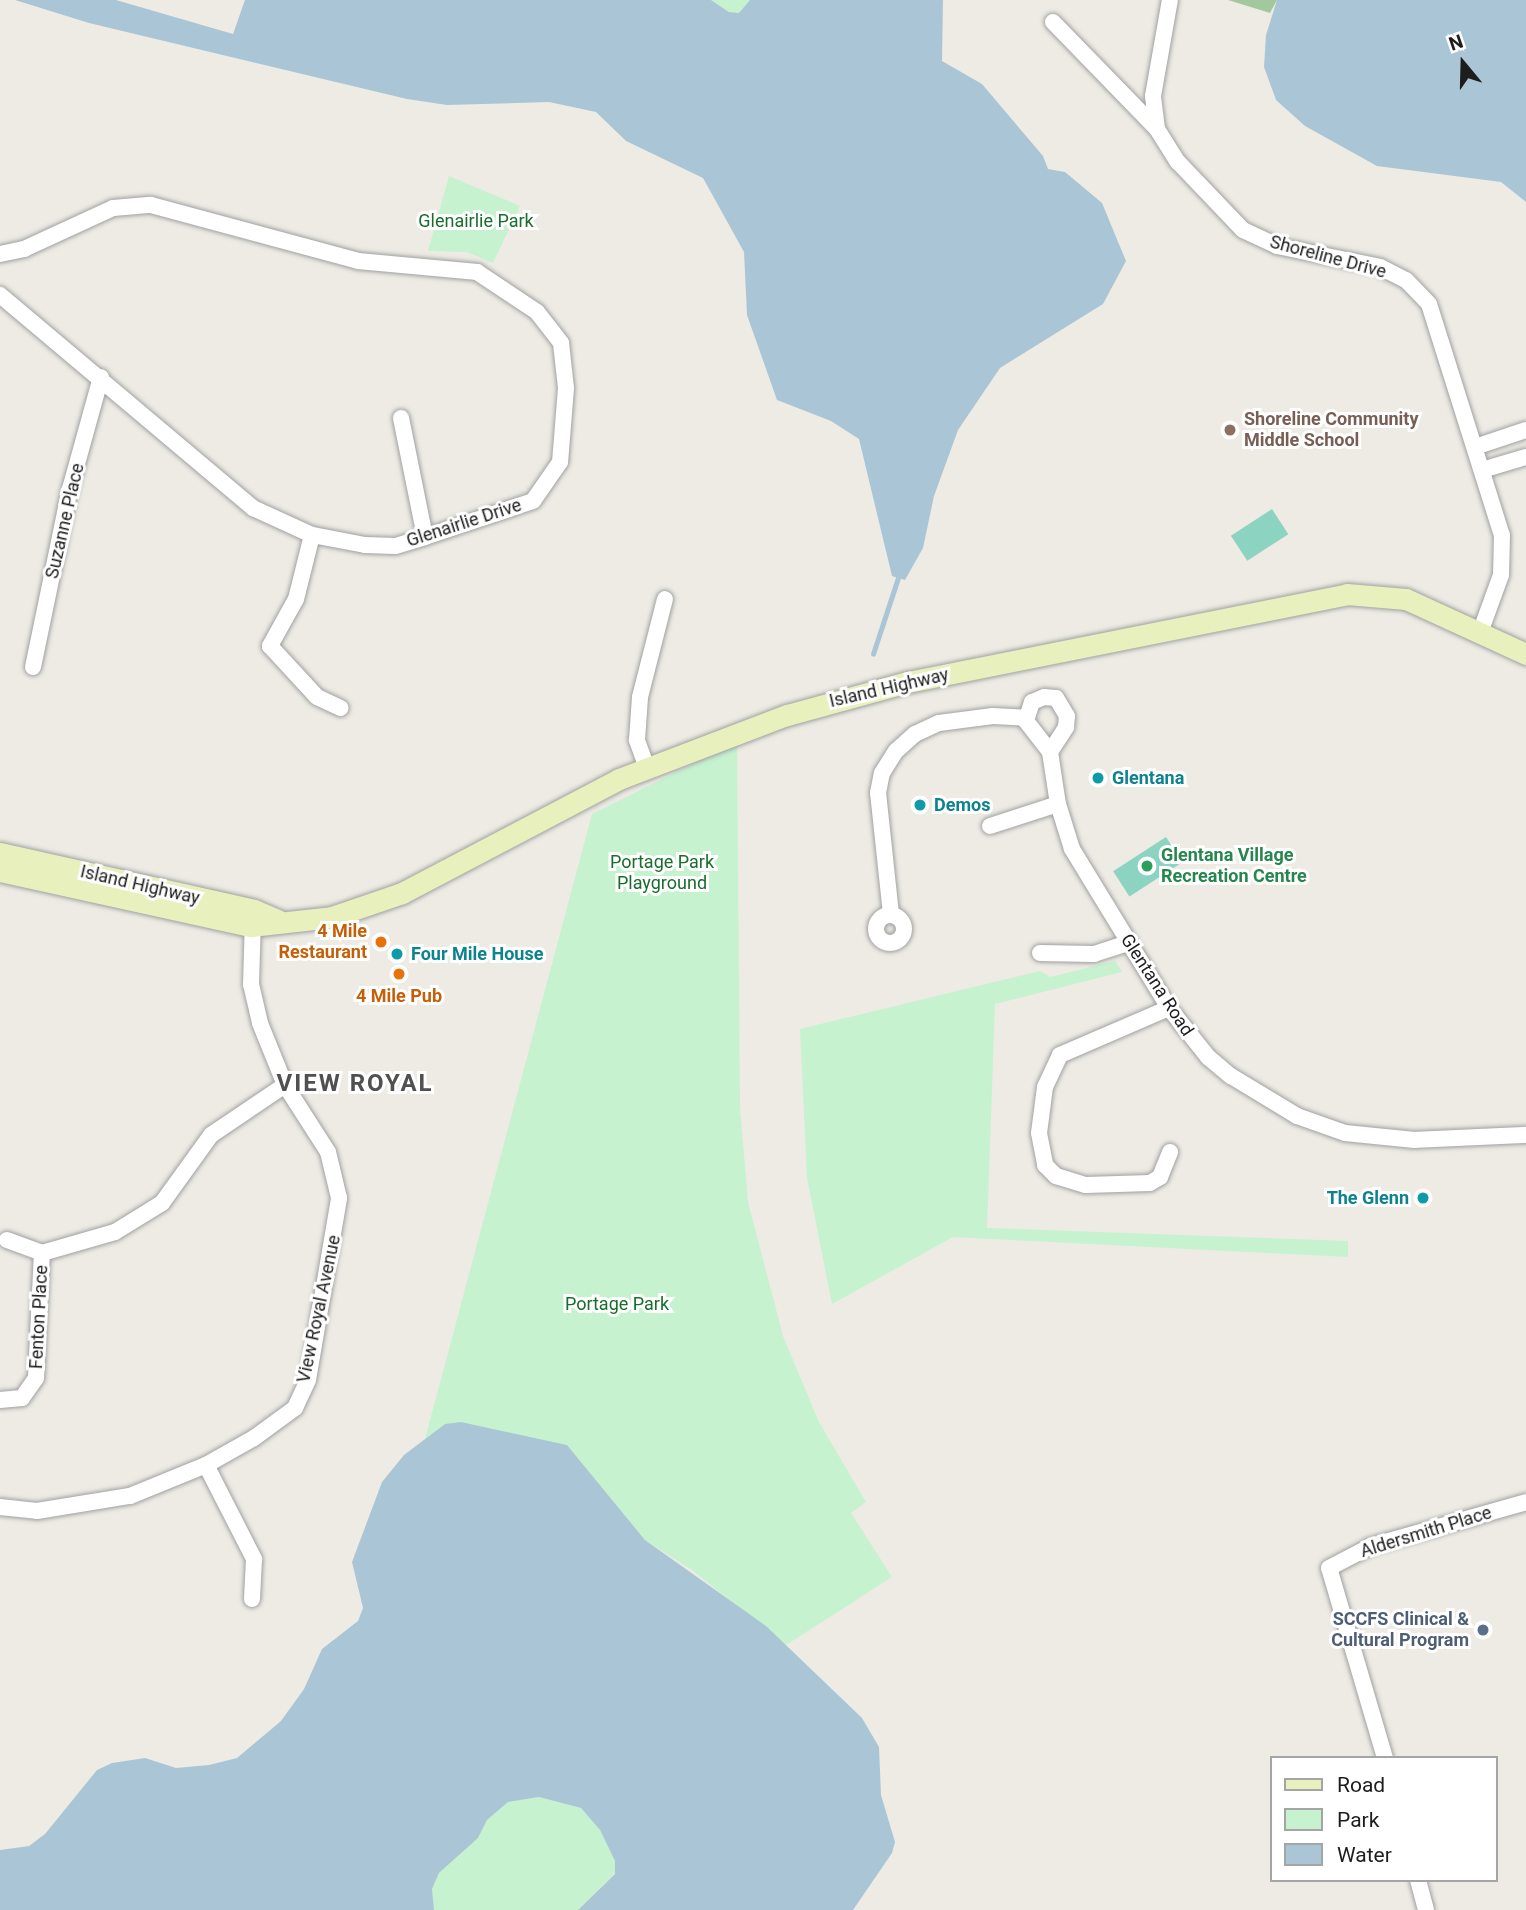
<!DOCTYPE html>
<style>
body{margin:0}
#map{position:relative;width:1526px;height:1910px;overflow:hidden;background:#edebe4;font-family:Roboto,sans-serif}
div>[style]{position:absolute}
.forest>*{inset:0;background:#a4c89e}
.park>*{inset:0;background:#c6f2d0}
.pitch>*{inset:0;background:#8cd3c1;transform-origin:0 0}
.water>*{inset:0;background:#aac6d6}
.stream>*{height:4.5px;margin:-2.25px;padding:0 2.25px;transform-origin:2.25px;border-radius:2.25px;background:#aac6d6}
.roads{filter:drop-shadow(0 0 2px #a1a1a1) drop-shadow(0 0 2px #a1a1a1)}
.street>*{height:16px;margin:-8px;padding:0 8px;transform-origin:8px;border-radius:8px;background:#fff}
.street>.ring{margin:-8px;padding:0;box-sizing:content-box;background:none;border:16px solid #fff;border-radius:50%}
.secondary>*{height:21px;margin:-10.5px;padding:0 10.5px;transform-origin:10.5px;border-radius:10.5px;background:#e8f1be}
.dots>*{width:19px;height:19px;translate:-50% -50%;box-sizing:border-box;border:4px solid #fff;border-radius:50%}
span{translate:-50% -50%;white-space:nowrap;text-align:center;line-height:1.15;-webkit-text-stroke:6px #fff;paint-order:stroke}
.park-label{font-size:18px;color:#186e2c}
.street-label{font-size:18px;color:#1d1d1d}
.education-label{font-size:18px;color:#785e54;font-weight:700}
.left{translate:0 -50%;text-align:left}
.culture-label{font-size:18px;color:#0d838f;font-weight:700}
.right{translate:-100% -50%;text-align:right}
.leisure-label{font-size:18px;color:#27864d;font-weight:700}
.food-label{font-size:18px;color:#c56008;font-weight:700}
.service-label{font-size:18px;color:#4e5e75;font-weight:700}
.district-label{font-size:24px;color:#505050;font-weight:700;letter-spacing:2px}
.legend{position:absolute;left:1270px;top:1756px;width:228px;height:126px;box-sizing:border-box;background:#fff;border:2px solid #a5a5a5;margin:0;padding:9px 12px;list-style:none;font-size:21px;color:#1d1d1d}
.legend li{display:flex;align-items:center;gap:14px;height:35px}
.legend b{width:35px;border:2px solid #a5a5a5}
.north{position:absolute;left:1428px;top:28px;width:70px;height:70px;-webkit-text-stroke:5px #fff;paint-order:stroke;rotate:341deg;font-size:19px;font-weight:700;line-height:28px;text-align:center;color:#1d1d1d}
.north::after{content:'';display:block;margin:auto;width:24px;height:32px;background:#1d1d1d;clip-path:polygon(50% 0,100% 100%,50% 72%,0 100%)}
</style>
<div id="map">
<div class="forest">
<i style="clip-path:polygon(1228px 0,1277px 0,1270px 13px)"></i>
</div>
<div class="park">
<i style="clip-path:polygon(711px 0,750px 0,750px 3px,739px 13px,729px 12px)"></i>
<i style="clip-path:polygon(449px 176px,520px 206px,493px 263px,467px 252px,428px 251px)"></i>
<i style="clip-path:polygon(737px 742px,740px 1107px,748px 1202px,783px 1336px,819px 1422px,866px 1502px,851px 1513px,892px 1577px,786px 1645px,692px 1570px,645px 1540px,567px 1445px,445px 1424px,425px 1439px,592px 814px)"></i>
<i style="clip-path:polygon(1115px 961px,1122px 972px,995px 1004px,987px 1228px,1348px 1241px,1348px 1257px,953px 1237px,832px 1304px,807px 1178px,800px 1029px,1040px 971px,1050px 977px)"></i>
<i style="clip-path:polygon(539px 1797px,581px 1808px,600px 1830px,615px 1861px,615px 1873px,578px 1910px,434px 1910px,432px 1889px,439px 1873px,478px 1838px,487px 1820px,508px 1802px)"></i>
</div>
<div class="pitch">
<i style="left:1272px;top:509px;width:30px;height:49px;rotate:57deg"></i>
<i style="left:1166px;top:837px;width:30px;height:63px;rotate:57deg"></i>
</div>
<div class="water">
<i style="clip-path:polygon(15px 0,116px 0,233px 34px,245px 0,711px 0,729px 12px,739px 13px,750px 0,943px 0,942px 61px,982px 84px,1043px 156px,1048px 169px,1065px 172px,1102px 203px,1126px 261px,1103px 304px,1000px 368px,958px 430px,934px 496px,923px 548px,905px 580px,892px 576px,859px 439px,831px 421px,777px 400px,747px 315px,744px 252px,703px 178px,626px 141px,596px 112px,549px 102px,447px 105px,407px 99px,89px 23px)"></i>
<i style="clip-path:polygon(1277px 0,1526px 0,1526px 202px,1501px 182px,1377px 166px,1305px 126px,1276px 100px,1264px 67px,1266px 35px)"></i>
<i style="clip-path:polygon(461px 1422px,567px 1445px,645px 1540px,766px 1626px,862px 1718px,879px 1747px,881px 1795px,895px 1842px,892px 1853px,853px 1910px,578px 1910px,615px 1874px,615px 1861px,600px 1830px,581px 1808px,539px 1797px,508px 1802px,487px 1820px,478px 1838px,439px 1873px,432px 1889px,434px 1910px,0 1910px,0 1850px,29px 1846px,45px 1834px,97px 1770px,112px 1763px,145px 1758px,176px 1768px,209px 1765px,237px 1758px,281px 1721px,304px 1689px,322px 1649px,358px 1621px,363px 1608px,352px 1562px,382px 1482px,404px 1455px,445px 1424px)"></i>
</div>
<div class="stream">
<i style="left:873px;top:654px;width:86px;rotate:-71.8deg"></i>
</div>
<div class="roads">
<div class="street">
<i style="left:1053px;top:22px;width:149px;rotate:45.8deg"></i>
<i style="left:1157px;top:129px;width:39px;rotate:58deg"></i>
<i style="left:1178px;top:162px;width:94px;rotate:46.3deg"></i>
<i style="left:1243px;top:230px;width:38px;rotate:25deg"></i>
<i style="left:1277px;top:246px;width:105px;rotate:11.5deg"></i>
<i style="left:1380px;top:267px;width:29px;rotate:27deg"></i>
<i style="left:1406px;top:280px;width:33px;rotate:46deg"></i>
<i style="left:1429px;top:304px;width:242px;rotate:72.5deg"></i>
<i style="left:1502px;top:535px;width:40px;rotate:91.4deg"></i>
<i style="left:1501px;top:575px;width:59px;rotate:110deg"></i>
<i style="left:1157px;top:129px;width:33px;rotate:-97deg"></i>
<i style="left:1153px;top:96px;width:97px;rotate:-80deg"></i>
<i style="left:0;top:254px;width:25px;rotate:-12deg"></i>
<i style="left:24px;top:249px;width:98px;rotate:-24.7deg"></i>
<i style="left:113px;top:208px;width:38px;rotate:-5deg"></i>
<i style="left:151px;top:205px;width:214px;rotate:15.1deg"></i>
<i style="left:358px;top:261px;width:120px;rotate:5.3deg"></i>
<i style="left:477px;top:272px;width:72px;rotate:33.7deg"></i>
<i style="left:537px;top:312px;width:39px;rotate:52deg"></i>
<i style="left:561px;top:343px;width:45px;rotate:83.7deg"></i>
<i style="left:566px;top:388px;width:74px;rotate:94.6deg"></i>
<i style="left:560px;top:462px;width:47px;rotate:124.7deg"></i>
<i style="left:533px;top:501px;width:114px;rotate:161.6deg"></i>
<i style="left:425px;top:537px;width:31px;rotate:163deg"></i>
<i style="left:395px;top:546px;width:30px;rotate:-178deg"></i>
<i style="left:365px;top:545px;width:54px;rotate:-169.3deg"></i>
<i style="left:312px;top:535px;width:65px;rotate:-155.4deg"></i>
<i style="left:253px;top:508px;width:331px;rotate:-139.9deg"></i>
<i style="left:401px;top:418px;width:121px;rotate:78.6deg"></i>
<i style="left:1475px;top:447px;width:54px;rotate:-18.4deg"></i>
<i style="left:1482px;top:470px;width:46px;rotate:-16.5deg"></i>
<i style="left:312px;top:535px;width:66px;rotate:104deg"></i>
<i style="left:296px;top:599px;width:54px;rotate:119deg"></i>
<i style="left:270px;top:646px;width:69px;rotate:47.3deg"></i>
<i style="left:317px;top:697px;width:26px;rotate:25deg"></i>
<i style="left:33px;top:667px;width:182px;rotate:-78.3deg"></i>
<i style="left:70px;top:489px;width:116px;rotate:-74.5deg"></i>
<i style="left:1050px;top:752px;width:30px;rotate:-57deg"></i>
<i style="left:1066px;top:727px;width:11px;rotate:-85deg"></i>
<i style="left:1067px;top:716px;width:21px;rotate:-121deg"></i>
<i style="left:1056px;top:698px;width:12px;rotate:-175deg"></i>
<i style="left:1044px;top:697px;width:13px;rotate:157deg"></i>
<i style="left:1032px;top:702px;width:20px;rotate:108deg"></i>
<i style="left:1026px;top:721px;width:39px;rotate:52deg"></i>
<i style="left:1050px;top:752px;width:53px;rotate:81.3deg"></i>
<i style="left:1058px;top:804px;width:47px;rotate:72.7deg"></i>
<i style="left:1072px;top:849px;width:186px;rotate:58.6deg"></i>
<i style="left:1169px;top:1008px;width:63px;rotate:51.5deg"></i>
<i style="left:1208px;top:1057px;width:30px;rotate:40deg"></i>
<i style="left:1231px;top:1076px;width:77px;rotate:31.2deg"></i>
<i style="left:1297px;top:1116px;width:51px;rotate:19.5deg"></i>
<i style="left:1345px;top:1133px;width:70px;rotate:5.7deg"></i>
<i style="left:1415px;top:1140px;width:111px;rotate:-2.6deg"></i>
<i style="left:647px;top:768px;width:30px;rotate:-110deg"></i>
<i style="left:637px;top:740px;width:43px;rotate:-86deg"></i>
<i style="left:640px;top:697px;width:101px;rotate:-75.7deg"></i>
<i style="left:990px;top:826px;width:71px;rotate:-17.9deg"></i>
<i style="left:891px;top:914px;width:122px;rotate:-96.1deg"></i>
<i style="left:878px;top:793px;width:20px;rotate:-79deg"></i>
<i style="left:882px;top:773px;width:26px;rotate:-58deg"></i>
<i style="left:896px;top:751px;width:25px;rotate:-42deg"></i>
<i style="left:915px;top:734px;width:26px;rotate:-25deg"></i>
<i style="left:939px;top:723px;width:54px;rotate:-7.4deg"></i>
<i style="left:993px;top:716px;width:33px;rotate:3deg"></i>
<i class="ring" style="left:876px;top:915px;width:12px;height:12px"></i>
<i style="left:1040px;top:953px;width:54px;rotate:1.1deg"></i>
<i style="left:1094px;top:954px;width:36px;rotate:-18deg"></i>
<i style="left:1169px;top:1008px;width:119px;rotate:156.7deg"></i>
<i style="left:1060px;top:1055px;width:35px;rotate:115deg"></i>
<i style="left:1045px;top:1087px;width:46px;rotate:97.4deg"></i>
<i style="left:1039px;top:1133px;width:33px;rotate:79deg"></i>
<i style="left:1045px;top:1165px;width:16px;rotate:45deg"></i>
<i style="left:1056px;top:1176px;width:31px;rotate:17deg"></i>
<i style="left:1086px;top:1185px;width:64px;rotate:-1.8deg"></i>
<i style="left:1150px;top:1183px;width:12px;rotate:-31deg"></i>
<i style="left:1160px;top:1177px;width:27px;rotate:-68deg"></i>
<i style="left:7px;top:1240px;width:37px;rotate:20deg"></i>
<i style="left:42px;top:1253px;width:76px;rotate:-16deg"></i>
<i style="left:115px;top:1232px;width:55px;rotate:-31.7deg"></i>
<i style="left:162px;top:1203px;width:84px;rotate:-54.2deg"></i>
<i style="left:211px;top:1135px;width:89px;rotate:-34deg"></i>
<i style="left:0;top:1400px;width:22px;rotate:-5deg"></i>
<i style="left:22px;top:1398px;width:24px;rotate:-55deg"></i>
<i style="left:36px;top:1378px;width:125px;rotate:-87.3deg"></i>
<i style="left:206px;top:1465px;width:106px;rotate:62.9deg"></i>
<i style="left:254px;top:1559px;width:40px;rotate:92.9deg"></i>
<i style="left:0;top:1507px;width:37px;rotate:6deg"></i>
<i style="left:37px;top:1511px;width:94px;rotate:-9.2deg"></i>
<i style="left:130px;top:1496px;width:82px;rotate:-22.2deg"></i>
<i style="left:206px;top:1465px;width:55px;rotate:-29.4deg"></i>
<i style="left:254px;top:1438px;width:51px;rotate:-36.2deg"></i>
<i style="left:295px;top:1408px;width:31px;rotate:-65deg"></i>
<i style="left:308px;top:1380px;width:185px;rotate:-80.3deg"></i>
<i style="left:339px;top:1198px;width:47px;rotate:-103.4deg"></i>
<i style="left:328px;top:1152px;width:80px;rotate:-122.7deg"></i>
<i style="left:285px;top:1085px;width:67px;rotate:-112deg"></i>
<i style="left:260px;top:1023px;width:39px;rotate:-103deg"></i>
<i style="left:251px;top:985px;width:69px;rotate:-88.3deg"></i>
<i style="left:1385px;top:1758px;width:198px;rotate:-106.4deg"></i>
<i style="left:1329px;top:1568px;width:47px;rotate:-27.6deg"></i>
<i style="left:1371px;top:1546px;width:161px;rotate:-15.8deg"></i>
<i style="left:1418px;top:1880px;width:31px;rotate:75deg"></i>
</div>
<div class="secondary">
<i style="left:0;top:853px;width:260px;rotate:12.6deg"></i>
<i style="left:254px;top:910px;width:26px;rotate:23deg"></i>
<i style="left:0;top:871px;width:257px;rotate:12.4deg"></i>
<i style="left:251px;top:926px;width:81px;rotate:-6.3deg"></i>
<i style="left:332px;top:917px;width:74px;rotate:-18.9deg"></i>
<i style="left:402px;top:893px;width:245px;rotate:-27.7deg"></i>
<i style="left:619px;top:779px;width:180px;rotate:-20.9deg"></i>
<i style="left:787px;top:715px;width:125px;rotate:-15.3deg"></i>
<i style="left:908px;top:682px;width:448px;rotate:-11.3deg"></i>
<i style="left:1347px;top:594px;width:59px;rotate:4.8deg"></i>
<i style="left:1406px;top:599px;width:132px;rotate:24.6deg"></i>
</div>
</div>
<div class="dots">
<i style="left:1230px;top:430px;background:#8d6e63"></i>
<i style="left:1098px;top:778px;background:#0f9aa8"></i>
<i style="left:920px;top:805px;background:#0f9aa8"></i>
<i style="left:1147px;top:866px;background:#2e9e5b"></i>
<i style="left:381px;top:942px;background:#e8710a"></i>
<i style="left:397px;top:954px;background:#0f9aa8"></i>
<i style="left:399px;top:974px;background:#e8710a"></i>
<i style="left:1423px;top:1198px;background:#0f9aa8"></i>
<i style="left:1483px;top:1630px;background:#5c6f8a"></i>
</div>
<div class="park-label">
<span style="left:476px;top:221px">Glenairlie Park</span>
<span style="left:662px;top:873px">Portage Park<br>Playground</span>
<span style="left:617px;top:1304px">Portage Park</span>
</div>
<div class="street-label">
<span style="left:1328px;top:257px;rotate:15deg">Shoreline Drive</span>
<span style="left:65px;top:521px;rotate:-77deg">Suzanne Place</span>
<span style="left:464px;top:523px;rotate:-18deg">Glenairlie Drive</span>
<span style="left:889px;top:688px;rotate:-13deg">Island Highway</span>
<span style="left:140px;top:885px;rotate:13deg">Island Highway</span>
<span style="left:1157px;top:985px;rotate:57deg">Glentana Road</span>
<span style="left:319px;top:1309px;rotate:-78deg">View Royal Avenue</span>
<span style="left:39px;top:1317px;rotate:-87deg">Fenton Place</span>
<span style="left:1426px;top:1532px;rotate:-17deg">Aldersmith Place</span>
</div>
<div class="education-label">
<span class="left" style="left:1244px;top:430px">Shoreline Community<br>Middle School</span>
</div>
<div class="culture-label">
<span class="left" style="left:1112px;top:778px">Glentana</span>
<span class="left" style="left:934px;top:805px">Demos</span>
<span class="left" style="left:411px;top:954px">Four Mile House</span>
<span class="right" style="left:1409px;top:1198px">The Glenn</span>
</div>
<div class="leisure-label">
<span class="left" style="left:1161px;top:866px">Glentana Village<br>Recreation Centre</span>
</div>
<div class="food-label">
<span class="right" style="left:367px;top:942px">4 Mile<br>Restaurant</span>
<span style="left:399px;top:996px">4 Mile Pub</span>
</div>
<div class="service-label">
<span class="right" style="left:1469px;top:1630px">SCCFS Clinical &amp;<br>Cultural Program</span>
</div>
<div class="district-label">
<span style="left:355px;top:1084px">VIEW ROYAL</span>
</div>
<ul class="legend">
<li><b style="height:9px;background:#e8f1be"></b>Road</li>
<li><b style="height:19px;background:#c6f2d0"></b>Park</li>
<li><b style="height:19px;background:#aac6d6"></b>Water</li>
</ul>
<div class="north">N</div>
</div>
